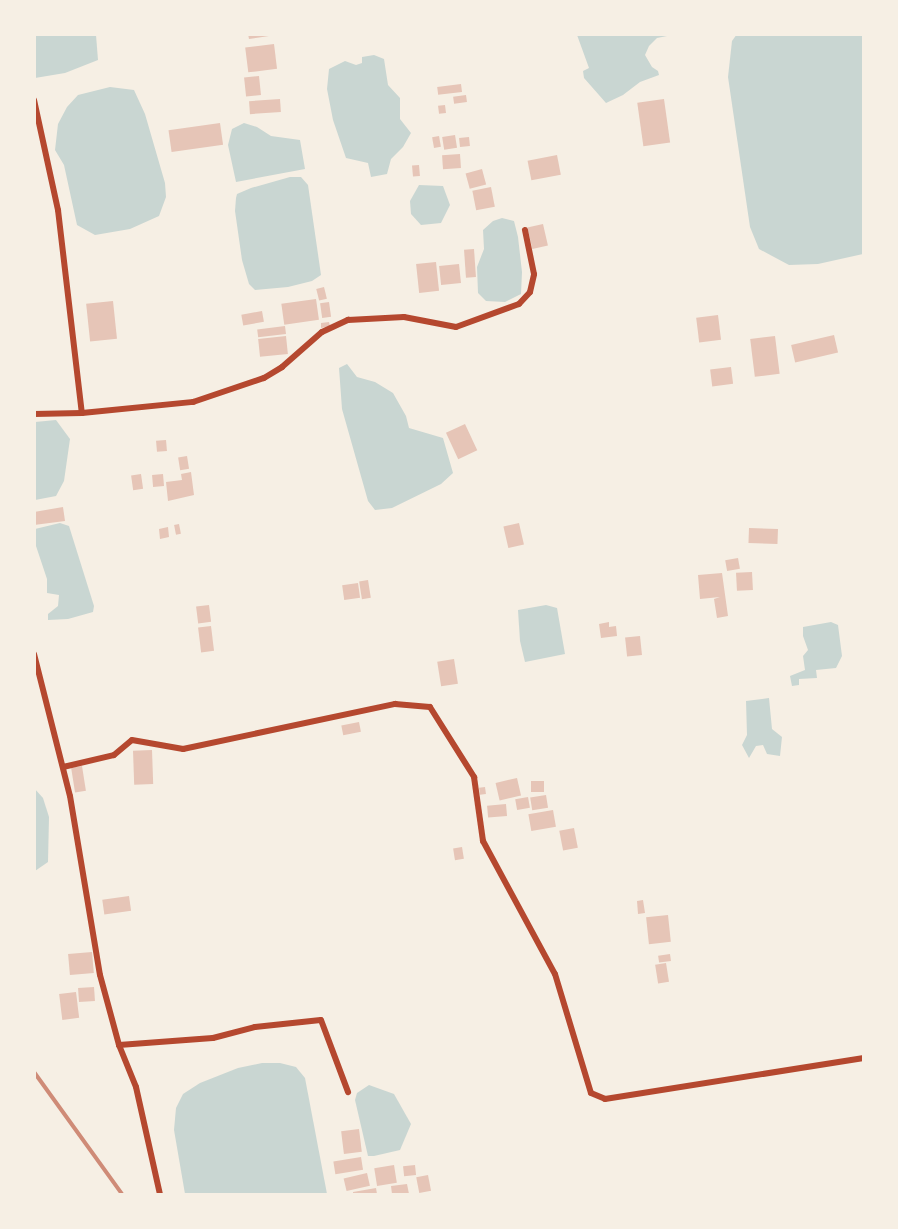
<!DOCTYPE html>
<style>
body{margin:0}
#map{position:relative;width:898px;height:1229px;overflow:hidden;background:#f6efe4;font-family:Merriweather,serif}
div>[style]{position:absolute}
.water>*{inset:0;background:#c9d6d2}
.building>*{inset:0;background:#e6c5b7;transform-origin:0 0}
.minor>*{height:6px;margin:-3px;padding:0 3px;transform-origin:3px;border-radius:3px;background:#b5482f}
.rail>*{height:4px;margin:-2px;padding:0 2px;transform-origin:2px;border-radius:2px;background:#cf8b77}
span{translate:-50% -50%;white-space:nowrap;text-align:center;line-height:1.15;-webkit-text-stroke:6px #f6efe4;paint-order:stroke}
.frame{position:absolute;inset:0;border:36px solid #f6efe4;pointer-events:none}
</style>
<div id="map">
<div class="water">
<i style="clip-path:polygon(35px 34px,96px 35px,98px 60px,65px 73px,35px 78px)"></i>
<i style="clip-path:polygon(737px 34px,863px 35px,863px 254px,818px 264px,789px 265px,759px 249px,750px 227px,728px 77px,732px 41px)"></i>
<i style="clip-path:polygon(577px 35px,577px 34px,672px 35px,657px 38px,649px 46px,645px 55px,652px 67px,658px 71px,659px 75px,640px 82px,623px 95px,606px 103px,584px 78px,583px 71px,589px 68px)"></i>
<i style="clip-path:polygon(374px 55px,384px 59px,388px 85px,400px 98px,400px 119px,411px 133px,403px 147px,391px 159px,387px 174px,371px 177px,368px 163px,346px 158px,333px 120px,327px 89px,329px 69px,345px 61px,356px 65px,362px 63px,362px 57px)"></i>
<i style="clip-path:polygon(110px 87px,134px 90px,145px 114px,165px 183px,166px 197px,159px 216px,130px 229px,95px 235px,77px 225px,64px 165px,55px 150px,58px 124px,67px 107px,78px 95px)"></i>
<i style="clip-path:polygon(244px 123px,257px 127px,271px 136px,300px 140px,305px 169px,236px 182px,228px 145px,232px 129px)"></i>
<i style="clip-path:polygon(290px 177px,301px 177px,308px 185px,321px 275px,312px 281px,288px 287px,255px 290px,249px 284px,242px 260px,235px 211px,236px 198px,237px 194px,251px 188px)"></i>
<i style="clip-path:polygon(419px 185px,443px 186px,450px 205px,441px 223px,421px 225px,411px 214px,410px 201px)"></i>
<i style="clip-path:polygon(502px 218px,514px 221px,518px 237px,522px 272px,521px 294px,505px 302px,486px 301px,478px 293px,477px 267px,484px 249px,483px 230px,493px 221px)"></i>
<i style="clip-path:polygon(347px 364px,357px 377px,375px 382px,393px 393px,406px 416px,409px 428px,443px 438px,453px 473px,441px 484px,392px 508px,375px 510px,368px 501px,342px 409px,339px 368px)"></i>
<i style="clip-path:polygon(56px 420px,70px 439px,64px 481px,56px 496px,35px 500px,35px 422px)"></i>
<i style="clip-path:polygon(60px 523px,69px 526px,94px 606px,93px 612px,68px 619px,48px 620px,48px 614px,58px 606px,59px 595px,47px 593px,47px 579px,35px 543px,35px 529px)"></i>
<i style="clip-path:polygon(546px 605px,557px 608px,565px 654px,525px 662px,520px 641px,518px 610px)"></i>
<i style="clip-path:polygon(831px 622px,838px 625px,842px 656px,836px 668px,816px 670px,817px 678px,799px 679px,799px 685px,792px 686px,790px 676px,805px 670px,803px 656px,808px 650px,803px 636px,803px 627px)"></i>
<i style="clip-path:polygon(769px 698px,772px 729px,782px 737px,780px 756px,767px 754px,763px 745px,756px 746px,749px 758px,742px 745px,747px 735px,746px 701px)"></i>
<i style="clip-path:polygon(34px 788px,43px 798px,49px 817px,48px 862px,35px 871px)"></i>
<i style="clip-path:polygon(262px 1063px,280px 1063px,296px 1067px,305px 1078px,327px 1194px,185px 1194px,174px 1130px,176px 1108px,183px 1094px,200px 1083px,238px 1068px)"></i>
<i style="clip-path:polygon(369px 1085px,394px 1094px,411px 1124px,400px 1150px,374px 1156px,368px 1156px,355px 1100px,357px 1093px)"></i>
</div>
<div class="building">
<i style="clip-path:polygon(248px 34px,269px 34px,269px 36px,249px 39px)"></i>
<i style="left:274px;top:44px;width:25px;height:29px;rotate:83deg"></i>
<i style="left:259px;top:76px;width:19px;height:15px;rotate:84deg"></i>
<i style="left:461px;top:84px;width:8px;height:24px;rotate:83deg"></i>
<i style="left:466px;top:95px;width:7px;height:13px;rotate:82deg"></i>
<i style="left:280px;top:99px;width:13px;height:31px;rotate:86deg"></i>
<i style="left:664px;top:99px;width:44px;height:27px;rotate:82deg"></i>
<i style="left:445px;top:105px;width:8px;height:7px;rotate:83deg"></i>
<i style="left:220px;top:123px;width:22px;height:52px;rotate:82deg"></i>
<i style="left:455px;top:135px;width:13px;height:13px;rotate:81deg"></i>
<i style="left:439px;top:136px;width:11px;height:7px;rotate:80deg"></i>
<i style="left:469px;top:137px;width:9px;height:10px;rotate:84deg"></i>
<i style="left:460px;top:154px;width:14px;height:18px;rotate:86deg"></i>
<i style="left:557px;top:155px;width:20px;height:30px;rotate:79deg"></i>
<i style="left:419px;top:165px;width:11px;height:7px;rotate:85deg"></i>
<i style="left:482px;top:169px;width:16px;height:17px;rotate:75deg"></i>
<i style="left:491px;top:187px;width:20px;height:19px;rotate:79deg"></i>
<i style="left:543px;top:224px;width:22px;height:16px;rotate:77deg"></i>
<i style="left:474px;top:249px;width:28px;height:10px;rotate:86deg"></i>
<i style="left:436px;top:262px;width:29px;height:20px;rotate:84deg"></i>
<i style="left:459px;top:264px;width:19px;height:20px;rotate:84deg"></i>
<i style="left:324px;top:287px;width:12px;height:8px;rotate:76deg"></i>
<i style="left:316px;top:299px;width:21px;height:35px;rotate:82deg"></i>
<i style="left:113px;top:301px;width:38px;height:27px;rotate:84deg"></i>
<i style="left:329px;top:302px;width:15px;height:9px;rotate:82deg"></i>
<i style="left:262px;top:311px;width:11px;height:21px;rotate:80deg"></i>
<i style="left:718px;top:315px;width:25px;height:22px;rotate:83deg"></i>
<i style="clip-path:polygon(329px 322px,330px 326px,321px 328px,321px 323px)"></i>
<i style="left:285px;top:326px;width:8px;height:28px;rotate:83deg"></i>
<i style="left:834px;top:335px;width:18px;height:44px;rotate:77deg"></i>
<i style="left:286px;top:336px;width:18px;height:28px;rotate:84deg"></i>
<i style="left:775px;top:336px;width:38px;height:25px;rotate:83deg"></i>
<i style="left:731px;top:367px;width:17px;height:21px;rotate:83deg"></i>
<i style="left:465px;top:424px;width:29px;height:21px;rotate:65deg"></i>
<i style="left:166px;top:440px;width:11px;height:10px;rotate:85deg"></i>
<i style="left:187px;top:456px;width:13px;height:9px;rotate:81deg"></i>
<i style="clip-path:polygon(191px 472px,194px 495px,168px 501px,166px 482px,182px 480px,181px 474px)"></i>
<i style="left:141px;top:474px;width:15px;height:10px;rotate:82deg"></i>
<i style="left:163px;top:474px;width:12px;height:11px;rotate:85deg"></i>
<i style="clip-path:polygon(63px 507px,65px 521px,34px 525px,34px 512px)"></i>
<i style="left:519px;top:523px;width:22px;height:16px;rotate:77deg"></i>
<i style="left:179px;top:524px;width:10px;height:5px;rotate:79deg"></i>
<i style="clip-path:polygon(168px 527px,169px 537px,160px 539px,159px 529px)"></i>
<i style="left:749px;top:528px;width:29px;height:15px;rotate:2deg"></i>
<i style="left:738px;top:558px;width:11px;height:13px;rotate:80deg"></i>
<i style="left:752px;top:572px;width:18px;height:16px;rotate:87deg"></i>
<i style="clip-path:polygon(722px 573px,728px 616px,717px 618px,714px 599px,720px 597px,700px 599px,698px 575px)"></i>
<i style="left:368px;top:580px;width:18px;height:9px;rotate:81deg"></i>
<i style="left:358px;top:583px;width:15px;height:16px;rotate:82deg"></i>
<i style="left:209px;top:605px;width:17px;height:13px;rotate:83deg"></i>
<i style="clip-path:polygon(609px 622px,609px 627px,616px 626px,617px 636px,601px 638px,599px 624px)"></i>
<i style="left:211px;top:626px;width:25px;height:13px;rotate:83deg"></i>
<i style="left:640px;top:636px;width:19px;height:15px;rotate:84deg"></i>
<i style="left:454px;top:659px;width:25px;height:17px;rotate:81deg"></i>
<i style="left:359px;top:722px;width:10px;height:18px;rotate:79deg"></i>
<i style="left:152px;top:750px;width:34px;height:19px;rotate:88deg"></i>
<i style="left:82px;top:766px;width:25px;height:11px;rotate:81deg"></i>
<i style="left:517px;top:778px;width:18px;height:22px;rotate:77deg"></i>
<i style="left:544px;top:781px;width:11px;height:13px;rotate:90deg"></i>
<i style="left:485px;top:787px;width:7px;height:6px;rotate:82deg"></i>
<i style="left:546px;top:795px;width:13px;height:16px;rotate:81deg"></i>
<i style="left:528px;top:797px;width:11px;height:13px;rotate:80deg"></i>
<i style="left:506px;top:804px;width:12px;height:19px;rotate:85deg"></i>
<i style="left:553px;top:810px;width:17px;height:25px;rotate:80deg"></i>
<i style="left:574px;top:828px;width:20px;height:15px;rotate:79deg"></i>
<i style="left:462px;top:847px;width:12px;height:9px;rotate:81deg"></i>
<i style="left:129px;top:896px;width:15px;height:27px;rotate:82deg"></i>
<i style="clip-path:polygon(643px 900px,645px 913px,638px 914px,637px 901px)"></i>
<i style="left:668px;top:915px;width:27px;height:22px;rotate:84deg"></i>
<i style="left:92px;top:952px;width:21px;height:24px;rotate:85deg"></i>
<i style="left:670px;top:954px;width:7px;height:12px;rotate:82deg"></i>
<i style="left:666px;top:963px;width:19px;height:11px;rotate:81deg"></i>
<i style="left:94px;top:987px;width:14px;height:16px;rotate:86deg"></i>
<i style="left:76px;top:992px;width:26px;height:17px;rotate:83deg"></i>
<i style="left:359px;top:1129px;width:23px;height:18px;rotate:83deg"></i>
<i style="left:361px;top:1157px;width:13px;height:28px;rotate:81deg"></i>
<i style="left:394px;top:1165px;width:18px;height:20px;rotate:81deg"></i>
<i style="left:415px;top:1165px;width:10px;height:12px;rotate:84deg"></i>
<i style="left:367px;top:1173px;width:13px;height:24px;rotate:77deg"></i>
<i style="left:428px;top:1175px;width:16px;height:12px;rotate:79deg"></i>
<i style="clip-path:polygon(407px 1184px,409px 1194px,392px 1194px,391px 1186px)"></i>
<i style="clip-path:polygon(376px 1188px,377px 1194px,353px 1194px,353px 1192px)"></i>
</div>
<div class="minor">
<i style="left:34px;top:100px;width:113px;rotate:77.7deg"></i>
<i style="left:58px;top:210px;width:204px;rotate:83.3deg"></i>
<i style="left:34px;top:414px;width:48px;rotate:-1.2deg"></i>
<i style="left:82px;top:413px;width:112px;rotate:-5.7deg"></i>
<i style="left:193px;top:402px;width:75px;rotate:-18.7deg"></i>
<i style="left:264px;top:378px;width:21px;rotate:-31deg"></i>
<i style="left:282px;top:367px;width:53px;rotate:-41.2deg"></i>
<i style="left:322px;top:332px;width:29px;rotate:-25deg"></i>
<i style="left:348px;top:320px;width:56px;rotate:-3.1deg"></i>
<i style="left:404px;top:317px;width:53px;rotate:10.9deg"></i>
<i style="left:456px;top:327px;width:67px;rotate:-20.1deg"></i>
<i style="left:519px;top:304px;width:16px;rotate:-47deg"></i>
<i style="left:530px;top:292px;width:18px;rotate:-77deg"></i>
<i style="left:534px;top:274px;width:45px;rotate:-101.6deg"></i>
<i style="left:34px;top:654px;width:146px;rotate:75.8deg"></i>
<i style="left:70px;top:796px;width:181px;rotate:80.5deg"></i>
<i style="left:100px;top:975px;width:73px;rotate:74.8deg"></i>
<i style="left:119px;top:1045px;width:45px;rotate:68deg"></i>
<i style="left:136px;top:1087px;width:110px;rotate:77.4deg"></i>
<i style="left:63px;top:767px;width:52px;rotate:-13.2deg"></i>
<i style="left:114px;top:755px;width:23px;rotate:-40deg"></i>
<i style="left:132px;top:740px;width:52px;rotate:10deg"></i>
<i style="left:183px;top:749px;width:217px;rotate:-12deg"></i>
<i style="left:395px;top:704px;width:35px;rotate:5deg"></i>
<i style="left:430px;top:707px;width:83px;rotate:57.8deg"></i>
<i style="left:474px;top:777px;width:65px;rotate:82deg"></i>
<i style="left:483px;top:841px;width:151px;rotate:61.6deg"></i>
<i style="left:555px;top:974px;width:124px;rotate:73.2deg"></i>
<i style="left:591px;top:1093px;width:15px;rotate:23deg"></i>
<i style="left:605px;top:1099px;width:262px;rotate:-9deg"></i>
<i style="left:119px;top:1045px;width:94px;rotate:-4.3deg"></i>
<i style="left:213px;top:1038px;width:43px;rotate:-14.7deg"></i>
<i style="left:255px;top:1027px;width:66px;rotate:-6.1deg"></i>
<i style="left:321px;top:1020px;width:77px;rotate:69.4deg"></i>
</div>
<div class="rail">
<i style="left:34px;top:1072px;width:150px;rotate:54.2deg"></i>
</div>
<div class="frame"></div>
</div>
